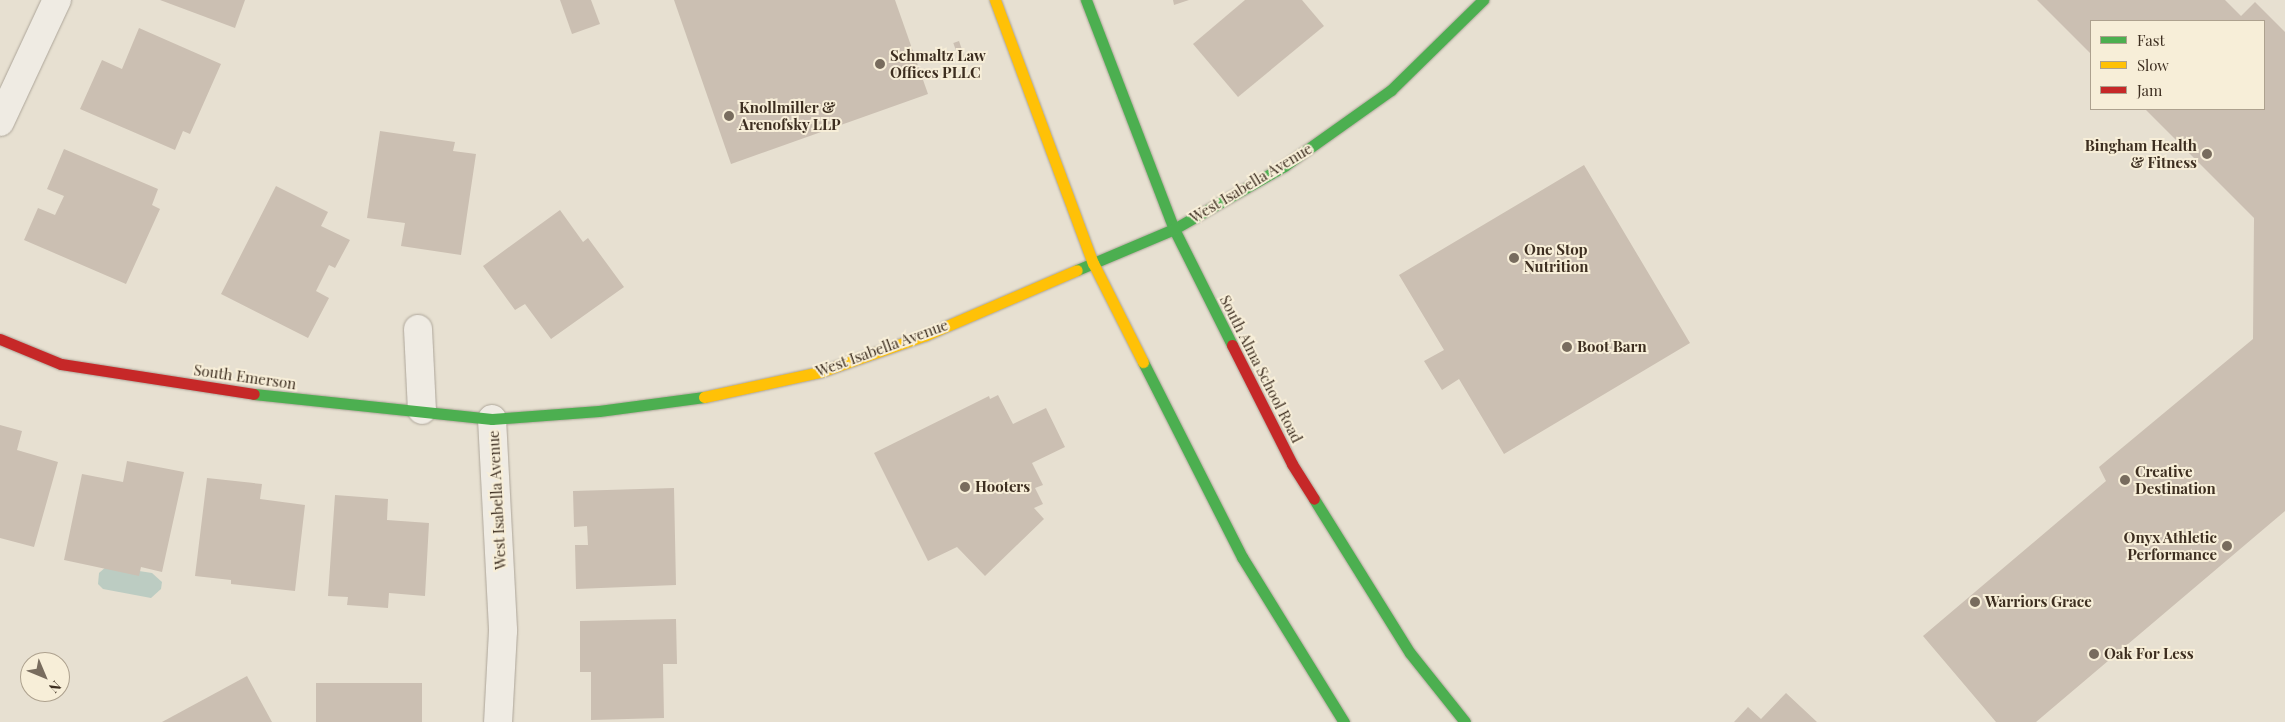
<!DOCTYPE html>
<style>
body{margin:0}
#map{position:relative;width:2285px;height:722px;overflow:hidden;background:#e7e0d1;font-family:"Playfair Display",serif}
div>[style]{position:absolute}
.water>*{inset:0;background:#bcccc2}
.building>*{inset:0;background:#cbbfb2;transform-origin:0 0}
.roads{filter:drop-shadow(0 0 1px #ada599) drop-shadow(0 0 1px #ada599)}
.street>*{height:28px;margin:-14px;padding:0 14px;transform-origin:14px;border-radius:14px;background:#efebe3}
.fast>*{height:11px;margin:-5.5px;padding:0 5.5px;transform-origin:5.5px;border-radius:5.5px;background:#4caf50}
.slow>*{height:11px;margin:-5.5px;padding:0 5.5px;transform-origin:5.5px;border-radius:5.5px;background:#ffc107}
.jam>*{height:11px;margin:-5.5px;padding:0 5.5px;transform-origin:5.5px;border-radius:5.5px;background:#c62828}
.dots>*{width:14px;height:14px;translate:-50% -50%;box-sizing:border-box;border:2px solid #f7eed8;border-radius:50%}
span{translate:-50% -50%;white-space:nowrap;text-align:center;line-height:1.15;-webkit-text-stroke:4px #f7eed8;paint-order:stroke}
.poi-label{font-size:15px;color:#3d2e20;font-weight:700}
.left{translate:0 -50%;text-align:left}
.right{translate:-100% -50%;text-align:right}
.street-label{font-size:15px;color:#3d2e20}
.legend{position:absolute;left:2090px;top:20px;width:175px;height:90px;box-sizing:border-box;background:#f7eed8;border:1px solid #ada18e;margin:0;padding:6px 9px;list-style:none;font-size:15px;color:#3d2e20}
.legend li{display:flex;align-items:center;gap:10px;height:25px}
.legend b{width:25px;border:1px solid #ada18e}
.north{position:absolute;left:20px;top:652px;width:50px;height:50px;box-sizing:border-box;background:#f7eed8;border:1px solid #ada18e;border-radius:50%;rotate:135deg;font-size:14px;font-weight:700;line-height:20px;text-align:center;color:#3d2e20}
.north::after{content:'';display:block;margin:auto;width:18px;height:22px;background:#786c5e;clip-path:polygon(50% 0,100% 100%,50% 72%,0 100%)}
</style>
<div id="map">
<div class="water">
<i style="clip-path:polygon(107px 566px,152px 573px,162px 582px,161px 589px,151px 598px,103px 589px,98px 584px,99px 573px)"></i>
</div>
<div class="building">
<i style="clip-path:polygon(160px 0,245px 0,235px 28px)"></i>
<i style="clip-path:polygon(560px 0,591px 0,600px 24px,572px 34px)"></i>
<i style="clip-path:polygon(674px 0,895px 0,928px 94px,731px 164px)"></i>
<i style="clip-path:polygon(1173px 0,1189px 0,1174px 5px)"></i>
<i style="clip-path:polygon(1245px 0,1302px 0,1324px 26px,1238px 97px,1193px 44px)"></i>
<i style="clip-path:polygon(2037px 0,2225px 0,2241px 16px,2255px 2px,2285px 32px,2285px 511px,2036px 722px,1996px 722px,1923px 636px,2106px 481px,2099px 467px,2253px 339px,2254px 218px,2145px 109px,2264px 109px,2264px 21px,2091px 21px,2091px 54px)"></i>
<i style="clip-path:polygon(139px 28px,221px 64px,190px 134px,183px 131px,175px 150px,80px 109px,102px 60px,122px 69px)"></i>
<i style="left:959px;top:41px;width:18px;height:6px;rotate:71deg"></i>
<i style="clip-path:polygon(380px 131px,455px 142px,453px 151px,476px 154px,461px 255px,401px 246px,405px 223px,367px 218px)"></i>
<i style="clip-path:polygon(64px 149px,158px 189px,152px 205px,160px 209px,126px 284px,24px 240px,38px 208px,55px 215px,64px 196px,47px 189px)"></i>
<i style="clip-path:polygon(1584px 165px,1690px 343px,1504px 454px,1459px 379px,1442px 390px,1424px 361px,1444px 350px,1399px 275px)"></i>
<i style="clip-path:polygon(276px 186px,328px 212px,321px 226px,350px 240px,335px 268px,329px 265px,316px 291px,329px 298px,308px 338px,221px 294px)"></i>
<i style="clip-path:polygon(560px 210px,583px 242px,588px 238px,624px 287px,551px 339px,525px 304px,515px 310px,483px 266px)"></i>
<i style="clip-path:polygon(998px 395px,1013px 424px,1046px 408px,1065px 447px,1032px 463px,1043px 485px,1035px 488px,1043px 504px,1034px 508px,1044px 519px,985px 576px,957px 547px,928px 561px,874px 453px,989px 396px,990px 399px)"></i>
<i style="clip-path:polygon(0 425px,22px 431px,17px 450px,58px 462px,34px 547px,0 538px)"></i>
<i style="clip-path:polygon(127px 461px,184px 472px,162px 572px,141px 567px,139px 576px,64px 560px,82px 474px,123px 482px)"></i>
<i style="clip-path:polygon(207px 478px,262px 484px,260px 499px,305px 505px,295px 591px,231px 584px,231px 580px,195px 576px)"></i>
<i style="clip-path:polygon(674px 488px,676px 585px,576px 589px,575px 545px,588px 545px,587px 526px,574px 527px,573px 491px)"></i>
<i style="clip-path:polygon(335px 495px,388px 499px,387px 520px,429px 523px,425px 596px,389px 593px,388px 608px,347px 605px,348px 597px,328px 596px)"></i>
<i style="clip-path:polygon(676px 619px,677px 664px,663px 664px,664px 718px,591px 720px,591px 672px,580px 672px,580px 621px)"></i>
<i style="clip-path:polygon(247px 676px,272px 722px,162px 722px)"></i>
<i style="left:422px;top:683px;width:39px;height:106px;rotate:90deg"></i>
<i style="clip-path:polygon(1786px 693px,1817px 722px,1734px 722px,1748px 707px,1761px 719px)"></i>
</div>
<div class="roads">
<div class="street">
<i style="left:0;top:122px;width:135px;rotate:-65deg"></i>
<i style="left:418px;top:329px;width:81px;rotate:87.2deg"></i>
<i style="left:492px;top:419px;width:212px;rotate:87deg"></i>
<i style="left:503px;top:631px;width:91px;rotate:93.1deg"></i>
</div>
<div class="fast">
<i style="left:1086px;top:0;width:245px;rotate:69deg"></i>
<i style="left:1174px;top:229px;width:130px;rotate:63.4deg"></i>
<i style="left:1077px;top:270px;width:105px;rotate:-22.9deg"></i>
<i style="left:1174px;top:229px;width:127px;rotate:-29.8deg"></i>
<i style="left:1284px;top:166px;width:131px;rotate:-35.4deg"></i>
<i style="left:1391px;top:90px;width:129px;rotate:-44.4deg"></i>
<i style="left:1143px;top:362px;width:219px;rotate:63.1deg"></i>
<i style="left:1242px;top:557px;width:194px;rotate:58.3deg"></i>
<i style="left:254px;top:394px;width:239px;rotate:6deg"></i>
<i style="left:492px;top:419px;width:107px;rotate:-4.3deg"></i>
<i style="left:599px;top:411px;width:106px;rotate:-7.6deg"></i>
<i style="left:1314px;top:499px;width:181px;rotate:58.1deg"></i>
<i style="left:1410px;top:653px;width:88px;rotate:51.4deg"></i>
</div>
<div class="slow">
<i style="left:995px;top:0;width:281px;rotate:69.6deg"></i>
<i style="left:1093px;top:263px;width:111px;rotate:63.2deg"></i>
<i style="left:704px;top:397px;width:119px;rotate:-12.2deg"></i>
<i style="left:820px;top:372px;width:112px;rotate:-19.2deg"></i>
<i style="left:926px;top:335px;width:164px;rotate:-23.3deg"></i>
</div>
<div class="jam">
<i style="left:0;top:339px;width:66px;rotate:22.3deg"></i>
<i style="left:61px;top:364px;width:195px;rotate:8.8deg"></i>
<i style="left:1232px;top:345px;width:133px;rotate:63.2deg"></i>
<i style="left:1292px;top:464px;width:41px;rotate:57.8deg"></i>
</div>
</div>
<div class="dots">
<i style="left:880px;top:64px;background:#786c5e"></i>
<i style="left:729px;top:116px;background:#786c5e"></i>
<i style="left:2207px;top:154px;background:#786c5e"></i>
<i style="left:1514px;top:258px;background:#786c5e"></i>
<i style="left:1567px;top:347px;background:#786c5e"></i>
<i style="left:2125px;top:480px;background:#786c5e"></i>
<i style="left:965px;top:487px;background:#786c5e"></i>
<i style="left:2227px;top:546px;background:#786c5e"></i>
<i style="left:1975px;top:602px;background:#786c5e"></i>
<i style="left:2094px;top:654px;background:#786c5e"></i>
</div>
<div class="poi-label">
<span class="left" style="left:890px;top:64px">Schmaltz Law<br>Offices PLLC</span>
<span class="left" style="left:739px;top:116px">Knollmiller &amp;<br>Arenofsky LLP</span>
<span class="right" style="left:2197px;top:154px">Bingham Health<br>&amp; Fitness</span>
<span class="left" style="left:1524px;top:258px">One Stop<br>Nutrition</span>
<span class="left" style="left:1577px;top:347px">Boot Barn</span>
<span class="left" style="left:2135px;top:480px">Creative<br>Destination</span>
<span class="left" style="left:975px;top:487px">Hooters</span>
<span class="right" style="left:2217px;top:546px">Onyx Athletic<br>Performance</span>
<span class="left" style="left:1985px;top:602px">Warriors Grace</span>
<span class="left" style="left:2104px;top:654px">Oak For Less</span>
</div>
<div class="street-label">
<span style="left:1251px;top:183px;rotate:-31deg">West Isabella Avenue</span>
<span style="left:882px;top:348px;rotate:-20deg">West Isabella Avenue</span>
<span style="left:1261px;top:369px;rotate:63deg">South Alma School Road</span>
<span style="left:245px;top:377px;rotate:8deg">South Emerson</span>
<span style="left:497px;top:500px;rotate:-93deg">West Isabella Avenue</span>
</div>
<ul class="legend">
<li><b style="height:6px;background:#4caf50"></b>Fast</li>
<li><b style="height:6px;background:#ffc107"></b>Slow</li>
<li><b style="height:6px;background:#c62828"></b>Jam</li>
</ul>
<div class="north">N</div>
</div>
